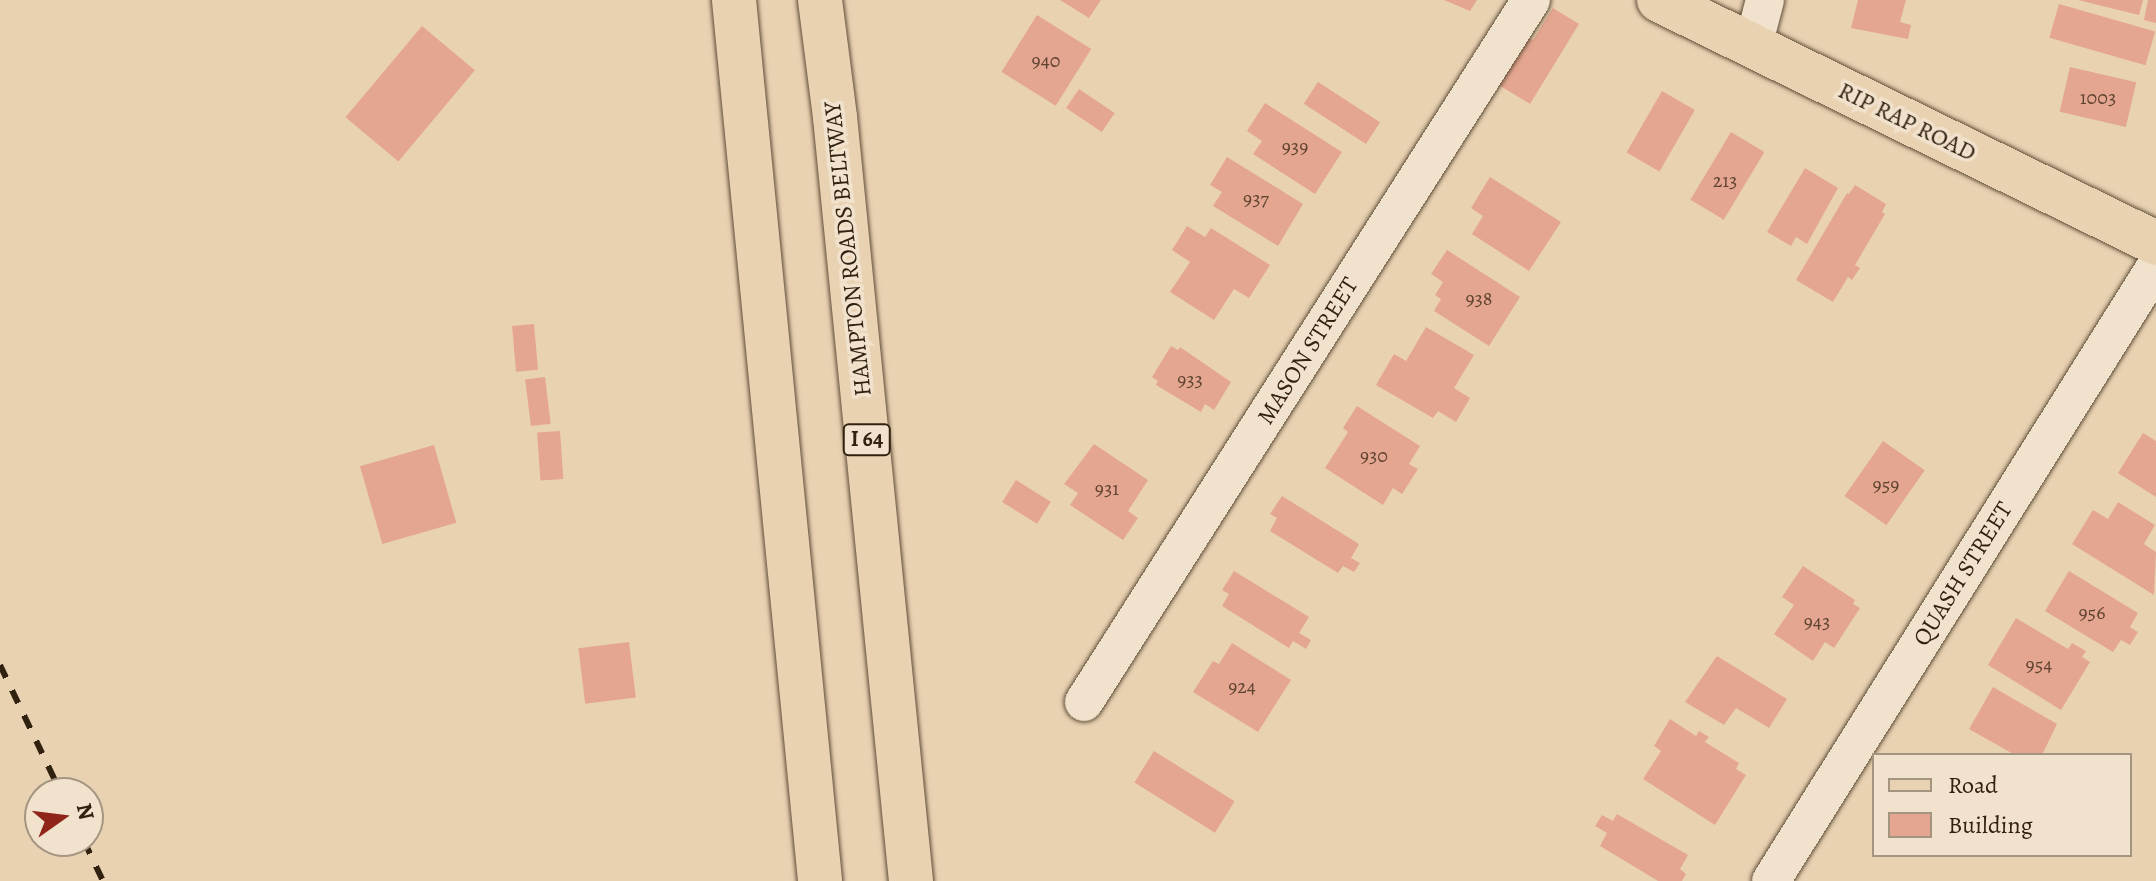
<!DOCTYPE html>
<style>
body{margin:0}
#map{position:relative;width:2156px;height:881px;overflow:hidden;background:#e9d2b2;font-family:Alegreya,serif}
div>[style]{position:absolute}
.building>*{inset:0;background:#e5a691;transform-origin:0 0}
.roads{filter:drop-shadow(0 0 2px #5f4e38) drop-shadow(0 0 2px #5f4e38)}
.minor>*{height:38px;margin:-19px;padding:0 19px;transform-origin:19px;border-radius:19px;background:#f1e2cd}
.major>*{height:44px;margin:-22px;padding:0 22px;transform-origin:22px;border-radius:22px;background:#e9d2b2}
.highway>*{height:44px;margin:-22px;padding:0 22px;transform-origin:22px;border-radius:22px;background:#e9d2b2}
.rail>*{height:6px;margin-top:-3px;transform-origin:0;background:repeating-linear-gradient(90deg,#312210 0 14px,transparent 0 28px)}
span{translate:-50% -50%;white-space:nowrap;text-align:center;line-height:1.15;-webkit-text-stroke:7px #f1e2cd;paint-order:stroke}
.number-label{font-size:20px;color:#5e4330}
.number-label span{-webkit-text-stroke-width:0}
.shield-label span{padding:2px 6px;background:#f1e2cd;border:2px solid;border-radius:6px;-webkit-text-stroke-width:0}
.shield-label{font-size:22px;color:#312210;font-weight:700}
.street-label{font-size:24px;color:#312210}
.legend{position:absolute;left:1872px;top:753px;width:260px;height:104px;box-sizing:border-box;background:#f1e2cd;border:2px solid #a49581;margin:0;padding:10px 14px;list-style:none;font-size:24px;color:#312210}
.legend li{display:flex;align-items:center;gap:16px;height:40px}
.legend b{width:40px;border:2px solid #a49581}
.north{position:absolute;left:24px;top:777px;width:80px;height:80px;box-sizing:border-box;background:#f1e2cd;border:2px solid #a49581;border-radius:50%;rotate:76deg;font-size:22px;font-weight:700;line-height:32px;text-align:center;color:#312210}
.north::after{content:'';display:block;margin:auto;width:28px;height:36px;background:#8f2418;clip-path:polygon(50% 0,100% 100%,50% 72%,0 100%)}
</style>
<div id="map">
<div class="building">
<i style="clip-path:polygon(1060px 0,1101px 0,1089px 18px)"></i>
<i style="clip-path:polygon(1444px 0,1477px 0,1470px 11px)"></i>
<i style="clip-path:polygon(1858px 0,1906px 0,1900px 22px,1911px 25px,1908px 39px,1851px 28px)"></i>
<i style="clip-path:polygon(2078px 0,2143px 0,2139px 15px)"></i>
<i style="clip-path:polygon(2148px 0,2156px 0,2156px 23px,2144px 20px)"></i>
<i style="left:2059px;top:4px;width:100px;height:35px;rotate:16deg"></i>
<i style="clip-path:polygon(1553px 8px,1579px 24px,1530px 104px,1497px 84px,1527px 37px,1533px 40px)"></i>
<i style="left:1037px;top:15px;width:64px;height:67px;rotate:32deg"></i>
<i style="left:422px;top:26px;width:69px;height:119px;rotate:40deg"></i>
<i style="left:2070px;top:67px;width:68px;height:46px;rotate:13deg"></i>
<i style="left:1318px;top:82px;width:74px;height:26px;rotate:33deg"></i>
<i style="left:1079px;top:89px;width:43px;height:23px;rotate:34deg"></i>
<i style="left:1662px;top:91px;width:38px;height:71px;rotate:30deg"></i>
<i style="clip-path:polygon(1265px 103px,1342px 152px,1315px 194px,1253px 154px,1262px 141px,1247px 131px)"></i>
<i style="left:1731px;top:132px;width:39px;height:79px;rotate:31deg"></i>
<i style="clip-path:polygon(1227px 157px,1303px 204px,1278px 246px,1213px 206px,1222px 192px,1210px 185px)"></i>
<i style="clip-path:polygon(1805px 168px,1838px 188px,1807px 244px,1796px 237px,1791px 246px,1767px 232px)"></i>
<i style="clip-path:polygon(1490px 177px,1561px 222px,1529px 271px,1472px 234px,1483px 216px,1471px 208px)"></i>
<i style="clip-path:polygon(1855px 185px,1886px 204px,1882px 212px,1885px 214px,1855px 265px,1860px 268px,1852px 280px,1848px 277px,1833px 302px,1796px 280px,1847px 193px,1849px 194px)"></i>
<i style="clip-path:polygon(1187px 226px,1205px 237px,1211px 228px,1270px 265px,1249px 298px,1234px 289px,1214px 320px,1170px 292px,1190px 262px,1172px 250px)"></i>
<i style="clip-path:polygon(1447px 250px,1520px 297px,1489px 346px,1434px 311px,1441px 299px,1435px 295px,1443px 282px,1431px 274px)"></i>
<i style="left:534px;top:324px;width:46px;height:22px;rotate:85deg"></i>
<i style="clip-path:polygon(1426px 327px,1474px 355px,1454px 388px,1470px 398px,1456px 422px,1438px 411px,1433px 418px,1376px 385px,1394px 354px,1406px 361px)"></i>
<i style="clip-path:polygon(1171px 346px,1178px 350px,1180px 347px,1231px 382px,1214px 410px,1205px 404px,1201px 412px,1156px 385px,1158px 381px,1152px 377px)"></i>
<i style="left:545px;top:377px;width:47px;height:20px;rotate:83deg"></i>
<i style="clip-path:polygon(1357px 406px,1420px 446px,1409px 464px,1418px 469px,1402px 494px,1393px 488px,1383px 505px,1325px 468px,1348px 432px,1343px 428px)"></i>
<i style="left:560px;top:431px;width:48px;height:23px;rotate:86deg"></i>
<i style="clip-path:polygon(2143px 433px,2156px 441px,2156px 497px,2118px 473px)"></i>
<i style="left:1883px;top:441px;width:51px;height:67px;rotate:35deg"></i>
<i style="clip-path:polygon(1094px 444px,1148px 480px,1128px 511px,1138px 518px,1123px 540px,1070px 505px,1078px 493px,1064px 484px)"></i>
<i style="left:434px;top:445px;width:81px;height:77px;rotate:74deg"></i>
<i style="left:1016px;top:480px;width:41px;height:26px;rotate:32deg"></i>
<i style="clip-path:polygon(1282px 496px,1359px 544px,1351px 558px,1360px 563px,1354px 572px,1343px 566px,1338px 573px,1270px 531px,1277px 518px,1270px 514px)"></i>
<i style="clip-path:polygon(2118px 502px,2155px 525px,2144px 544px,2156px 552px,2154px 595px,2072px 544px,2093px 510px,2108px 519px)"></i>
<i style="clip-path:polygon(1803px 566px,1855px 600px,1853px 604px,1860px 608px,1834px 648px,1825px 642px,1813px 661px,1774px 634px,1794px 605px,1782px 597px)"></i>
<i style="clip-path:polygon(1234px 571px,1309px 617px,1299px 633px,1311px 640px,1306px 649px,1293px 641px,1289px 648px,1222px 606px,1229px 594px,1222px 590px)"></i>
<i style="clip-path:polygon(2069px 571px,2138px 613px,2130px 627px,2138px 632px,2130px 645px,2121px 640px,2113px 652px,2045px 611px)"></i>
<i style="clip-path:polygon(2016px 618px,2068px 649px,2072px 643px,2086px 651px,2082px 657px,2090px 662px,2061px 710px,1988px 665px)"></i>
<i style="left:629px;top:642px;width:56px;height:51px;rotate:83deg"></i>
<i style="clip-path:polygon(1232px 643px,1291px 680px,1258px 732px,1193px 692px,1213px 661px,1219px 664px)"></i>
<i style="clip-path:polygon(1717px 656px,1787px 699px,1769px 728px,1736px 708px,1724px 725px,1685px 702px)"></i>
<i style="clip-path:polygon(1993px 687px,2057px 724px,2042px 755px,2015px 755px,1969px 729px)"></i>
<i style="clip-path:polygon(1670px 719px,1696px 736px,1699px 731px,1709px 737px,1705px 742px,1739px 763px,1736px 769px,1746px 775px,1715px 825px,1643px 779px,1661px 751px,1654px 746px)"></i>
<i style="left:1154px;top:751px;width:95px;height:37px;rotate:32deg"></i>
<i style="clip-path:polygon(1617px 814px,1688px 855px,1680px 869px,1686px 874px,1682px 881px,1658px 881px,1600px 846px,1607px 833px,1595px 826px,1602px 815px,1613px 821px)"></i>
</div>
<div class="roads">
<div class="minor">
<i style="left:1753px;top:46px;width:48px;rotate:-75.4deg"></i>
<i style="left:1084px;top:702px;width:832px;rotate:-57.51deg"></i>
<i style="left:1771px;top:881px;width:726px;rotate:-57.95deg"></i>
</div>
<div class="major">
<i style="left:1659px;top:0;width:553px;rotate:26.06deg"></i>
</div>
<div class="highway">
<i style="left:734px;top:0;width:885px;rotate:84.42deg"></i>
<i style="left:820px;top:0;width:118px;rotate:82.7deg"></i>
<i style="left:835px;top:117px;width:768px;rotate:84.32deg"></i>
</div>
</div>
<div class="rail">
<i style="left:0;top:665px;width:142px;rotate:64.5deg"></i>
<i style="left:84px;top:841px;width:44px;rotate:64.6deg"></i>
</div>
<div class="number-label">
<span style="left:1046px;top:60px">940</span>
<span style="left:2098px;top:97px">1003</span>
<span style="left:1295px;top:146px">939</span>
<span style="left:1725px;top:180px">213</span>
<span style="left:1256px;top:198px">937</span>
<span style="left:1479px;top:298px">938</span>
<span style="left:1190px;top:379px">933</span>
<span style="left:1374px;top:455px">930</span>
<span style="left:1886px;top:484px">959</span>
<span style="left:1107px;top:488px">931</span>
<span style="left:2092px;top:612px">956</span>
<span style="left:1817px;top:621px">943</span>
<span style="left:2039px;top:664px">954</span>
<span style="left:1242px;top:686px">924</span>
</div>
<div class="shield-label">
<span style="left:867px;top:440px">I 64</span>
</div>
<div class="street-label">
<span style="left:1907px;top:122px;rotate:26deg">RIP RAP ROAD</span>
<span style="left:848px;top:249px;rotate:-96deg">HAMPTON ROADS BELTWAY</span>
<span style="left:1308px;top:351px;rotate:-58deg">MASON STREET</span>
<span style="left:1963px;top:574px;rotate:-58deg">QUASH STREET</span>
</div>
<ul class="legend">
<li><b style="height:10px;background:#e9d2b2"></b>Road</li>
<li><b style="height:22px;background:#e5a691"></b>Building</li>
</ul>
<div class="north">N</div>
</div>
